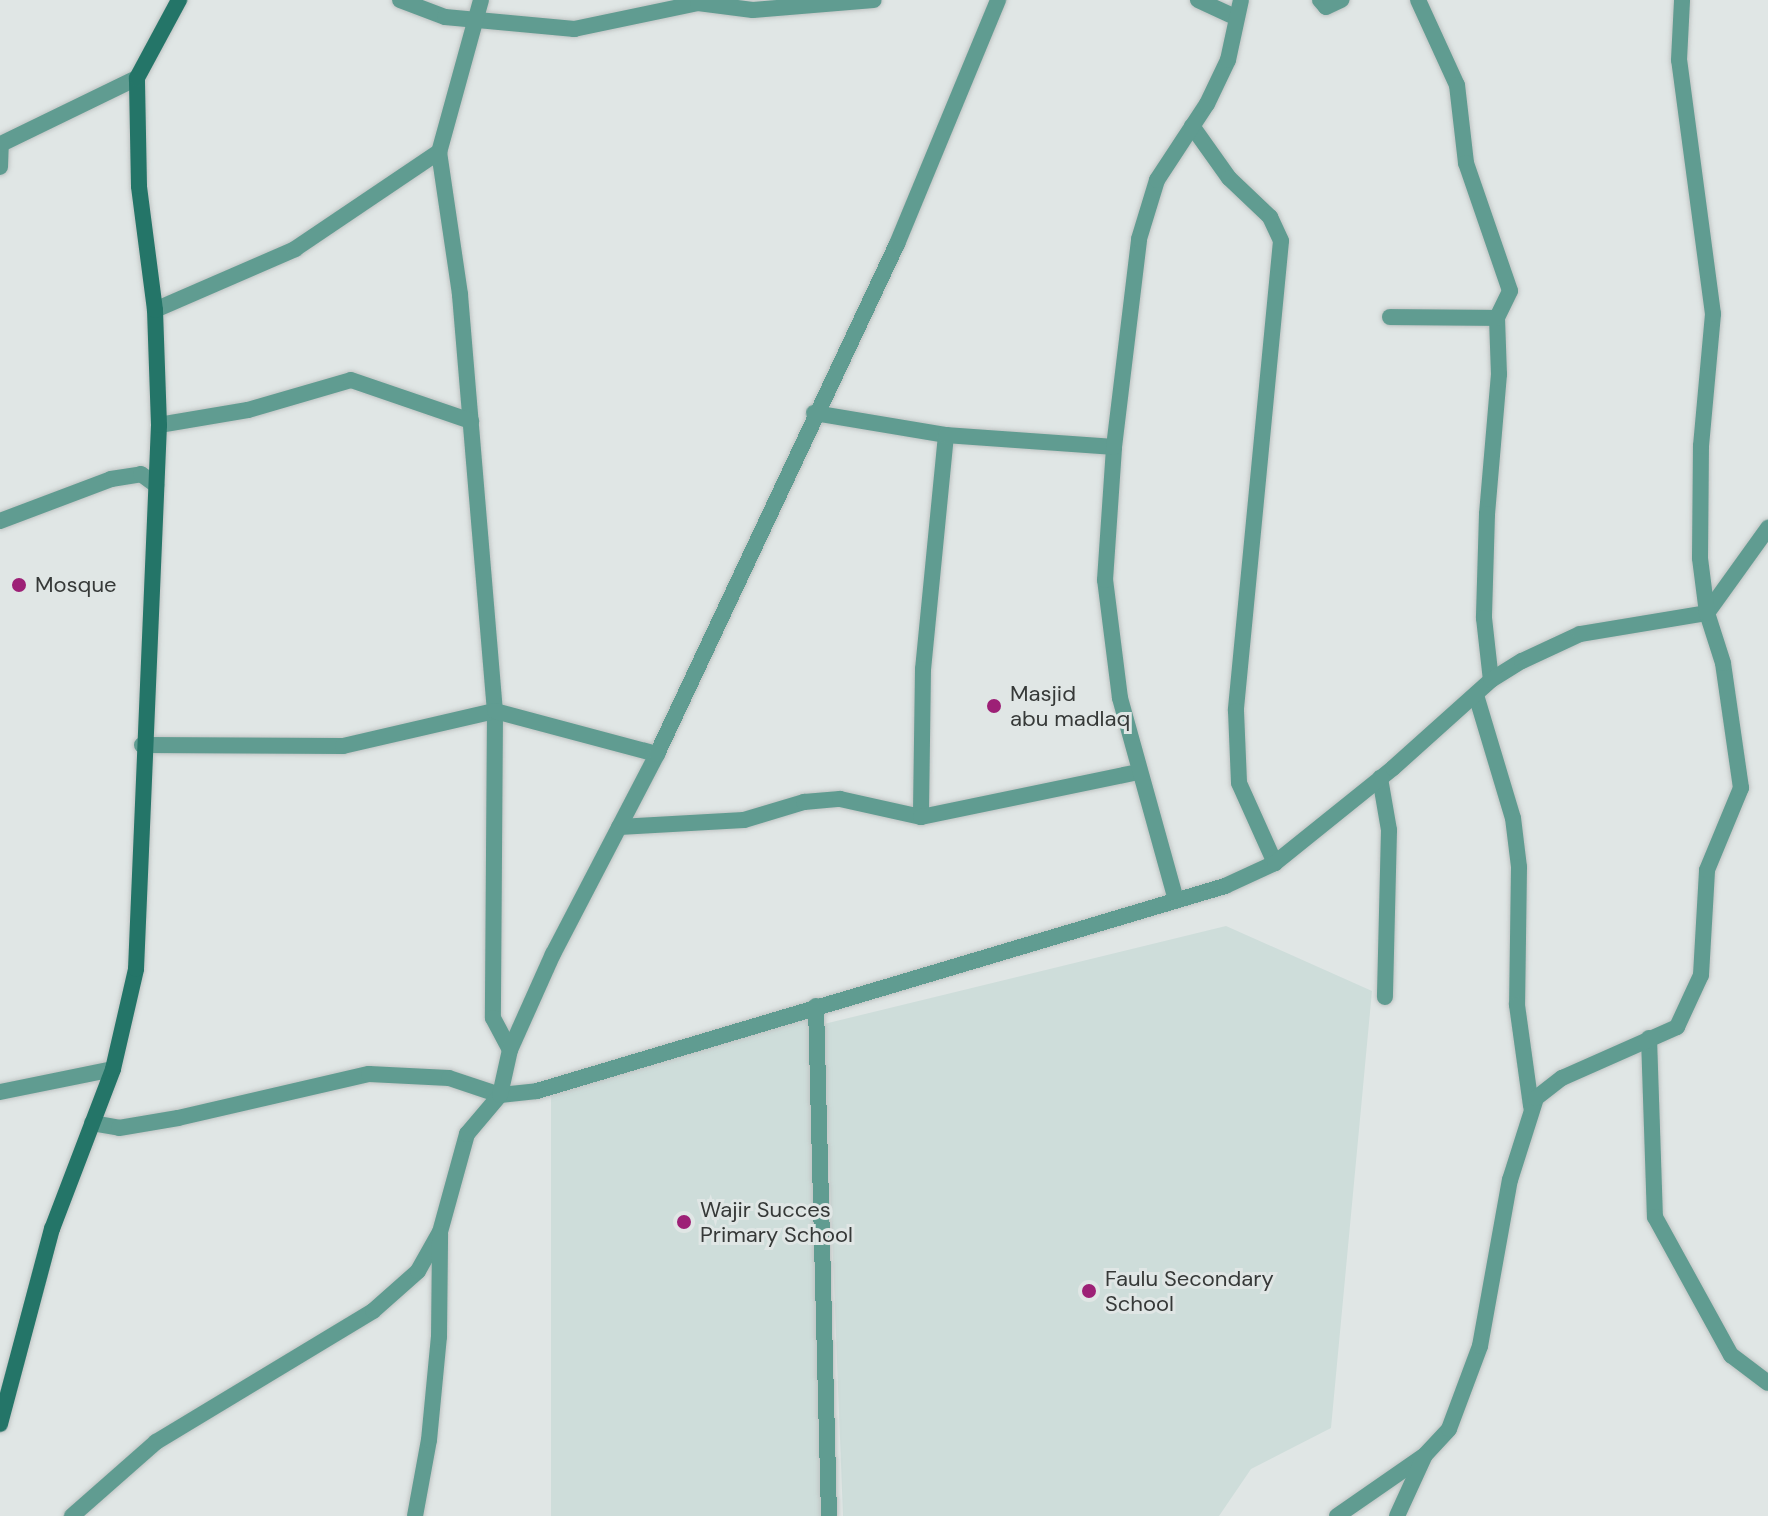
<!DOCTYPE html>
<style>
body{margin:0}
#map{position:relative;width:1768px;height:1516px;overflow:hidden;background:#e0e6e5;font-family:"DM Sans",sans-serif}
div>[style]{position:absolute}
.built>*{inset:0;background:#ceddda}
.roads{filter:drop-shadow(0 0 2px #bec3c2) drop-shadow(0 0 2px #bec3c2)}
.street>*{height:16px;margin:-8px;padding:0 8px;transform-origin:8px;border-radius:8px;background:#609c91}
.secondary>*{height:16px;margin:-8px;padding:0 8px;transform-origin:8px;border-radius:8px;background:#247568}
.dots>*{width:22px;height:22px;translate:-50% -50%;box-sizing:border-box;border:4px solid #e0e6e5;border-radius:50%}
span{translate:-50% -50%;white-space:nowrap;text-align:center;line-height:1.15;-webkit-text-stroke:6px #e0e6e5;paint-order:stroke}
.poi-label{font-size:22px;color:#363938}
.left{translate:0 -50%;text-align:left}
</style>
<div id="map">
<div class="built">
<i style="clip-path:polygon(1226px 926px,1372px 991px,1331px 1428px,1251px 1469px,1219px 1516px,843px 1516px,824px 1024px)"></i>
<i style="clip-path:polygon(813px 1011px,826px 1516px,551px 1516px,551px 1096px)"></i>
</div>
<div class="roads">
<div class="street">
<i style="left:400px;top:0;width:48px;rotate:20.7deg"></i>
<i style="left:445px;top:17px;width:130px;rotate:5.3deg"></i>
<i style="left:574px;top:29px;width:127px;rotate:-11.8deg"></i>
<i style="left:698px;top:3px;width:55px;rotate:7.3deg"></i>
<i style="left:753px;top:10px;width:121px;rotate:-4.7deg"></i>
<i style="left:481px;top:0;width:158px;rotate:105.4deg"></i>
<i style="left:439px;top:152px;width:145px;rotate:81.6deg"></i>
<i style="left:460px;top:295px;width:417px;rotate:85.2deg"></i>
<i style="left:495px;top:711px;width:307px;rotate:90.4deg"></i>
<i style="left:493px;top:1018px;width:36px;rotate:62deg"></i>
<i style="left:1198px;top:0;width:41px;rotate:24.7deg"></i>
<i style="left:1320px;top:0;width:9px;rotate:49deg"></i>
<i style="left:1326px;top:7px;width:17px;rotate:-25deg"></i>
<i style="left:1418px;top:0;width:94px;rotate:65.4deg"></i>
<i style="left:1457px;top:85px;width:79px;rotate:83.4deg"></i>
<i style="left:1466px;top:163px;width:135px;rotate:71deg"></i>
<i style="left:1510px;top:291px;width:30px;rotate:116deg"></i>
<i style="left:1497px;top:318px;width:56px;rotate:88deg"></i>
<i style="left:1499px;top:374px;width:141px;rotate:94.9deg"></i>
<i style="left:1487px;top:514px;width:104px;rotate:91.7deg"></i>
<i style="left:1484px;top:618px;width:62px;rotate:83.6deg"></i>
<i style="left:1192px;top:126px;width:64px;rotate:54.6deg"></i>
<i style="left:1229px;top:178px;width:57px;rotate:43.6deg"></i>
<i style="left:1270px;top:217px;width:26px;rotate:65deg"></i>
<i style="left:1281px;top:241px;width:472px;rotate:95.5deg"></i>
<i style="left:1236px;top:711px;width:72px;rotate:87.6deg"></i>
<i style="left:1239px;top:783px;width:88px;rotate:65.8deg"></i>
<i style="left:0;top:167px;width:23px;rotate:-88deg"></i>
<i style="left:1px;top:144px;width:151px;rotate:-25.9deg"></i>
<i style="left:155px;top:310px;width:153px;rotate:-23.5deg"></i>
<i style="left:295px;top:249px;width:174px;rotate:-34deg"></i>
<i style="left:1390px;top:317px;width:107px;rotate:0.5deg"></i>
<i style="left:814px;top:413px;width:134px;rotate:9.5deg"></i>
<i style="left:946px;top:435px;width:235px;rotate:95.6deg"></i>
<i style="left:923px;top:669px;width:148px;rotate:90.8deg"></i>
<i style="left:159px;top:425px;width:90px;rotate:-9.6deg"></i>
<i style="left:248px;top:410px;width:107px;rotate:-16.2deg"></i>
<i style="left:351px;top:380px;width:127px;rotate:18.9deg"></i>
<i style="left:946px;top:435px;width:168px;rotate:4.1deg"></i>
<i style="left:0;top:521px;width:119px;rotate:-20.7deg"></i>
<i style="left:111px;top:479px;width:30px;rotate:-9deg"></i>
<i style="left:141px;top:474px;width:19px;rotate:36deg"></i>
<i style="left:1476px;top:695px;width:128px;rotate:73.3deg"></i>
<i style="left:1513px;top:818px;width:49px;rotate:83deg"></i>
<i style="left:1519px;top:867px;width:138px;rotate:90.8deg"></i>
<i style="left:1517px;top:1005px;width:102px;rotate:82.1deg"></i>
<i style="left:142px;top:745px;width:201px;rotate:0.3deg"></i>
<i style="left:343px;top:746px;width:156px;rotate:-13deg"></i>
<i style="left:495px;top:711px;width:168px;rotate:14.9deg"></i>
<i style="left:1380px;top:778px;width:53px;rotate:80.2deg"></i>
<i style="left:1389px;top:830px;width:167px;rotate:91.4deg"></i>
<i style="left:619px;top:827px;width:125px;rotate:-3.2deg"></i>
<i style="left:744px;top:820px;width:63px;rotate:-16.7deg"></i>
<i style="left:804px;top:802px;width:36px;rotate:-5deg"></i>
<i style="left:840px;top:799px;width:83px;rotate:12.5deg"></i>
<i style="left:921px;top:817px;width:222px;rotate:-11.7deg"></i>
<i style="left:1176px;top:900px;width:210px;rotate:-105.5deg"></i>
<i style="left:1120px;top:698px;width:119px;rotate:-97.2deg"></i>
<i style="left:1105px;top:580px;width:133px;rotate:-86.1deg"></i>
<i style="left:1114px;top:447px;width:209px;rotate:-83.1deg"></i>
<i style="left:1139px;top:239px;width:62px;rotate:-73deg"></i>
<i style="left:1157px;top:180px;width:91px;rotate:-56.7deg"></i>
<i style="left:1207px;top:104px;width:49px;rotate:-64.5deg"></i>
<i style="left:1228px;top:60px;width:61px;rotate:-77.8deg"></i>
<i style="left:816px;top:1006px;width:510px;rotate:88.54deg"></i>
<i style="left:1649px;top:1038px;width:179px;rotate:88.1deg"></i>
<i style="left:1655px;top:1217px;width:158px;rotate:61.2deg"></i>
<i style="left:1731px;top:1355px;width:46px;rotate:37.1deg"></i>
<i style="left:0;top:1092px;width:115px;rotate:-11.5deg"></i>
<i style="left:92px;top:1123px;width:27px;rotate:10deg"></i>
<i style="left:119px;top:1128px;width:60px;rotate:-9.6deg"></i>
<i style="left:178px;top:1118px;width:196px;rotate:-13deg"></i>
<i style="left:369px;top:1074px;width:80px;rotate:2.9deg"></i>
<i style="left:449px;top:1078px;width:54px;rotate:18.4deg"></i>
<i style="left:500px;top:1095px;width:37px;rotate:-6deg"></i>
<i style="left:537px;top:1091px;width:718px;rotate:-16.59deg"></i>
<i style="left:1225px;top:886px;width:55px;rotate:-24.7deg"></i>
<i style="left:1275px;top:863px;width:151px;rotate:-38.8deg"></i>
<i style="left:1393px;top:768px;width:132px;rotate:-41.9deg"></i>
<i style="left:1491px;top:680px;width:36px;rotate:-32deg"></i>
<i style="left:1522px;top:661px;width:64px;rotate:-25deg"></i>
<i style="left:1580px;top:634px;width:129px;rotate:-9.4deg"></i>
<i style="left:1707px;top:613px;width:105px;rotate:-54.3deg"></i>
<i style="left:72px;top:1516px;width:112px;rotate:-41.4deg"></i>
<i style="left:156px;top:1442px;width:253px;rotate:-31.1deg"></i>
<i style="left:373px;top:1311px;width:60px;rotate:-41.6deg"></i>
<i style="left:418px;top:1271px;width:45px;rotate:-60.6deg"></i>
<i style="left:440px;top:1232px;width:102px;rotate:-74.6deg"></i>
<i style="left:467px;top:1134px;width:51px;rotate:-49.8deg"></i>
<i style="left:500px;top:1095px;width:46px;rotate:-77.5deg"></i>
<i style="left:510px;top:1050px;width:105px;rotate:-65.9deg"></i>
<i style="left:553px;top:954px;width:225px;rotate:-62.5deg"></i>
<i style="left:657px;top:754px;width:564px;rotate:-64.8deg"></i>
<i style="left:897px;top:244px;width:264px;rotate:-67.5deg"></i>
<i style="left:415px;top:1516px;width:77px;rotate:-79.6deg"></i>
<i style="left:429px;top:1440px;width:103px;rotate:-84.5deg"></i>
<i style="left:439px;top:1337px;width:103px;rotate:-89.4deg"></i>
<i style="left:1337px;top:1516px;width:107px;rotate:-34.7deg"></i>
<i style="left:1425px;top:1455px;width:35px;rotate:-47deg"></i>
<i style="left:1449px;top:1429px;width:89px;rotate:-69.5deg"></i>
<i style="left:1480px;top:1346px;width:169px;rotate:-79.8deg"></i>
<i style="left:1510px;top:1180px;width:86px;rotate:-72.4deg"></i>
<i style="left:1536px;top:1098px;width:33px;rotate:-38deg"></i>
<i style="left:1562px;top:1078px;width:126px;rotate:-23.9deg"></i>
<i style="left:1677px;top:1027px;width:57px;rotate:-65.2deg"></i>
<i style="left:1701px;top:975px;width:105px;rotate:-86.7deg"></i>
<i style="left:1707px;top:870px;width:89px;rotate:-67.5deg"></i>
<i style="left:1741px;top:788px;width:126px;rotate:-98.2deg"></i>
<i style="left:1723px;top:663px;width:52px;rotate:-107.7deg"></i>
<i style="left:1707px;top:613px;width:55px;rotate:-97.3deg"></i>
<i style="left:1700px;top:558px;width:112px;rotate:-89.5deg"></i>
<i style="left:1701px;top:446px;width:133px;rotate:-84.8deg"></i>
<i style="left:1713px;top:314px;width:256px;rotate:-97.6deg"></i>
<i style="left:1679px;top:60px;width:60px;rotate:-87.1deg"></i>
<i style="left:1397px;top:1516px;width:65px;rotate:-65.4deg"></i>
</div>
<div class="secondary">
<i style="left:0;top:1424px;width:202px;rotate:-75.1deg"></i>
<i style="left:52px;top:1229px;width:171px;rotate:-69.1deg"></i>
<i style="left:113px;top:1069px;width:103px;rotate:-77deg"></i>
<i style="left:136px;top:969px;width:544px;rotate:-87.58deg"></i>
<i style="left:159px;top:425px;width:115px;rotate:-92deg"></i>
<i style="left:155px;top:310px;width:125px;rotate:-97.4deg"></i>
<i style="left:139px;top:186px;width:108px;rotate:-91.1deg"></i>
<i style="left:137px;top:78px;width:89px;rotate:-61.7deg"></i>
</div>
</div>
<div class="dots">
<i style="left:19px;top:585px;background:#9d2076"></i>
<i style="left:994px;top:706px;background:#9d2076"></i>
<i style="left:684px;top:1222px;background:#9d2076"></i>
<i style="left:1089px;top:1291px;background:#9d2076"></i>
</div>
<div class="poi-label">
<span class="left" style="left:35px;top:585px">Mosque</span>
<span class="left" style="left:1010px;top:706px">Masjid<br>abu madlaq</span>
<span class="left" style="left:700px;top:1222px">Wajir Succes<br>Primary School</span>
<span class="left" style="left:1105px;top:1291px">Faulu Secondary<br>School</span>
</div>
</div>
